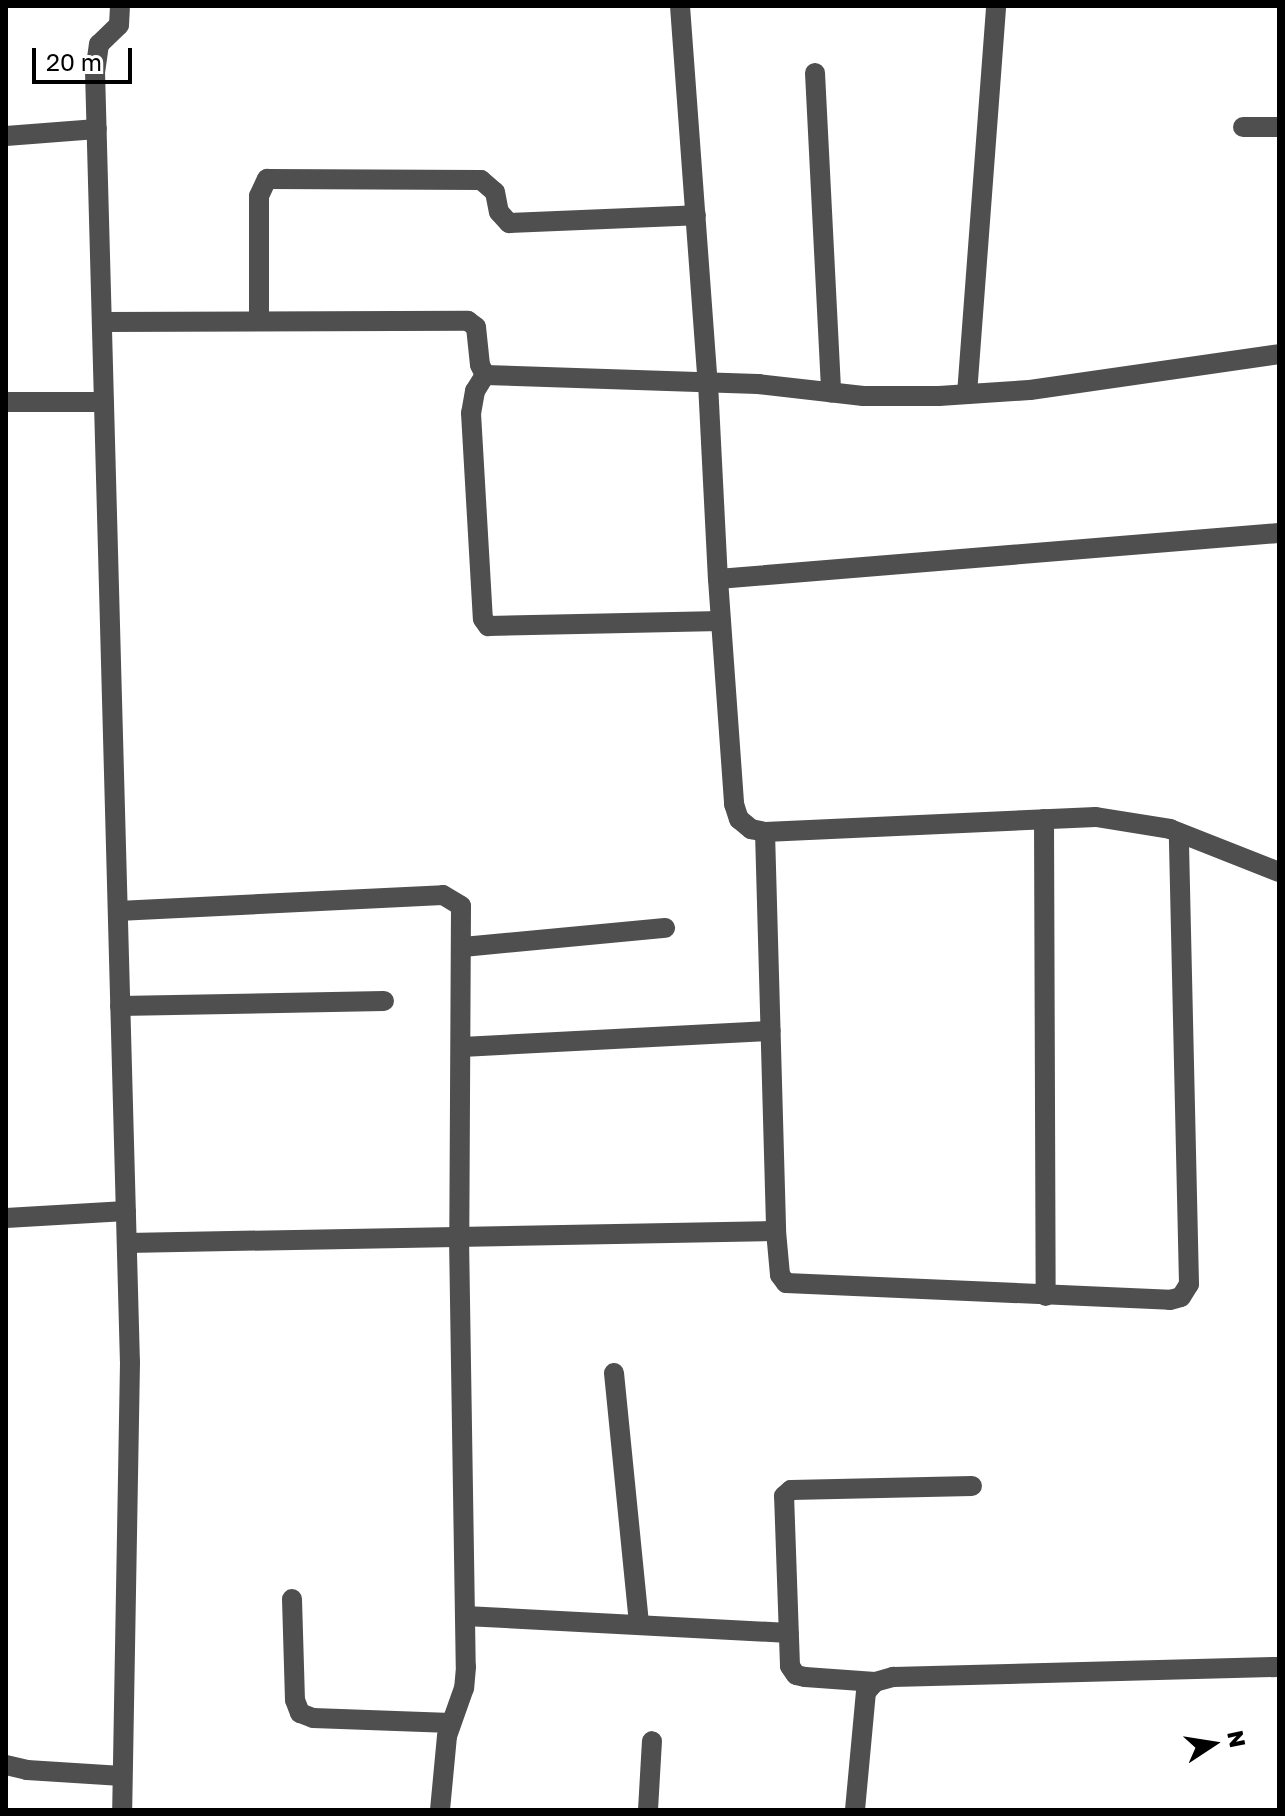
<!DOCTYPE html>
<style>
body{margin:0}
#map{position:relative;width:1285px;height:1816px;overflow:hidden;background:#fff;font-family:"Golos Text",sans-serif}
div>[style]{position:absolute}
.minor>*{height:20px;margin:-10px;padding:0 10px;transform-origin:10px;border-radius:10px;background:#4f4f4f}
span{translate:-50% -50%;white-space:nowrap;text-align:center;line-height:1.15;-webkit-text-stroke:6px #fff;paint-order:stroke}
.frame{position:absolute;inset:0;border:8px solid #000;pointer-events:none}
.north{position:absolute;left:1173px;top:1704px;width:80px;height:80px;-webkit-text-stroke:6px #fff;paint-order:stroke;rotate:78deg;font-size:22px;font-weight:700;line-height:32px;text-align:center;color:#000}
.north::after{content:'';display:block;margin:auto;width:28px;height:36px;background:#000;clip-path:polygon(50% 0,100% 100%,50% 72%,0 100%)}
.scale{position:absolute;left:32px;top:48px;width:100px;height:36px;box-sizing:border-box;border:4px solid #000;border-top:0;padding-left:10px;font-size:24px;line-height:28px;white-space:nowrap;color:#000;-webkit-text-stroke:6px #fff;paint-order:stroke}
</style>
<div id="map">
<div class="minor">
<i style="left:120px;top:6px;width:19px;rotate:93deg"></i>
<i style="left:119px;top:25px;width:28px;rotate:136deg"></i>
<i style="left:99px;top:44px;width:27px;rotate:98deg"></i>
<i style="left:95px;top:71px;width:1291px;rotate:88.45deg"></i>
<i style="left:130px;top:1362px;width:448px;rotate:91deg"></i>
<i style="left:680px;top:6px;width:378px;rotate:85.8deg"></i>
<i style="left:708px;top:383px;width:196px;rotate:87.1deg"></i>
<i style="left:718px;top:579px;width:226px;rotate:85.9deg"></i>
<i style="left:734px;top:804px;width:16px;rotate:72deg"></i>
<i style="left:739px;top:819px;width:16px;rotate:40deg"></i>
<i style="left:751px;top:829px;width:14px;rotate:12deg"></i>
<i style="left:765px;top:832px;width:331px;rotate:-2.6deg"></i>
<i style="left:1096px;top:817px;width:75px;rotate:9.2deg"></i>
<i style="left:1170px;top:829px;width:117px;rotate:21.5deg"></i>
<i style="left:815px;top:73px;width:320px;rotate:87.1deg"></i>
<i style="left:1243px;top:127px;width:36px"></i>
<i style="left:6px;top:136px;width:91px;rotate:-4.4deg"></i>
<i style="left:259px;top:321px;width:125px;rotate:-90deg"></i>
<i style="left:259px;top:196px;width:19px;rotate:-65deg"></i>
<i style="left:267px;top:179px;width:214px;rotate:0.3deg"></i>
<i style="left:481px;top:180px;width:18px;rotate:41deg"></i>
<i style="left:495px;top:192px;width:20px;rotate:79deg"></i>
<i style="left:499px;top:212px;width:15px;rotate:48deg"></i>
<i style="left:509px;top:223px;width:187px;rotate:-2.4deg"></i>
<i style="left:102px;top:322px;width:366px;rotate:-0.2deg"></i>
<i style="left:468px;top:321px;width:10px;rotate:37deg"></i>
<i style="left:476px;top:327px;width:38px;rotate:84deg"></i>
<i style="left:480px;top:365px;width:11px;rotate:63deg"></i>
<i style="left:485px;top:375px;width:273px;rotate:1.9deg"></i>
<i style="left:758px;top:384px;width:106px;rotate:6.5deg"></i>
<i style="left:863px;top:396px;width:76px"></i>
<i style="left:939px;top:396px;width:91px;rotate:-3.8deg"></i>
<i style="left:1030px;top:390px;width:252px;rotate:-8.2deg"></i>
<i style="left:485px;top:375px;width:19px;rotate:122deg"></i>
<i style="left:475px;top:391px;width:22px;rotate:100deg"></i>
<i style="left:471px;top:413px;width:206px;rotate:86.7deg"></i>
<i style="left:483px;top:619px;width:9px;rotate:54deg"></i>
<i style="left:488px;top:626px;width:233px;rotate:-1.2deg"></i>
<i style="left:967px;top:394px;width:389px;rotate:-85.7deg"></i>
<i style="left:6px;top:402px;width:98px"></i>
<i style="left:718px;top:579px;width:563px;rotate:-4.69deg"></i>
<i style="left:1044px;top:819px;width:477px;rotate:89.8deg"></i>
<i style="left:765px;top:832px;width:399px;rotate:88.4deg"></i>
<i style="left:776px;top:1231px;width:44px;rotate:84.8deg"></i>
<i style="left:780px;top:1275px;width:10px;rotate:53deg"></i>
<i style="left:786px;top:1283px;width:384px;rotate:2.5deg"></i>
<i style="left:1170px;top:1300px;width:11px;rotate:-15deg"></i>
<i style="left:1181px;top:1297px;width:15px;rotate:-58deg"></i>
<i style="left:1189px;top:1284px;width:451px;rotate:-91.3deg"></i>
<i style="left:118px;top:911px;width:325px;rotate:-2.8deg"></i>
<i style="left:443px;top:895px;width:21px;rotate:31deg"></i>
<i style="left:461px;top:906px;width:331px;rotate:90.3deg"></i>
<i style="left:459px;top:1237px;width:430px;rotate:89.1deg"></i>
<i style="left:466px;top:1667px;width:21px;rotate:95deg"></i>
<i style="left:464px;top:1688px;width:51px;rotate:109.5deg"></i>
<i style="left:447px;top:1736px;width:74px;rotate:95.4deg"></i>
<i style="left:463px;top:947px;width:203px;rotate:-5.4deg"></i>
<i style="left:120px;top:1006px;width:264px;rotate:-1.1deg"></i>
<i style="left:462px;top:1047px;width:309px;rotate:-3deg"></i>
<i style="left:6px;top:1218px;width:120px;rotate:-3.3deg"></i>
<i style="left:127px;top:1243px;width:649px;rotate:-1.06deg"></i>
<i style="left:614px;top:1373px;width:253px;rotate:84.3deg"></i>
<i style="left:292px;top:1599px;width:101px;rotate:88.3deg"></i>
<i style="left:295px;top:1700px;width:14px;rotate:69deg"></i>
<i style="left:300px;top:1713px;width:14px;rotate:21deg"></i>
<i style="left:313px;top:1718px;width:138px;rotate:2.1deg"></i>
<i style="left:465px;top:1616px;width:324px;rotate:3deg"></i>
<i style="left:875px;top:1682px;width:70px;rotate:-175.9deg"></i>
<i style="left:805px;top:1677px;width:9px;rotate:-167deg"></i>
<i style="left:796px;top:1675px;width:11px;rotate:-124deg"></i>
<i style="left:790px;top:1666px;width:170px;rotate:-92deg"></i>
<i style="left:784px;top:1496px;width:9px;rotate:-41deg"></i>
<i style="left:791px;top:1490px;width:181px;rotate:-1.3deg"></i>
<i style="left:6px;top:1765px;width:22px;rotate:13deg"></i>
<i style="left:27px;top:1770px;width:95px;rotate:3.6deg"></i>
<i style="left:648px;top:1810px;width:69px;rotate:-86.7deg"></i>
<i style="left:855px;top:1810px;width:119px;rotate:-84.7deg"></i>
<i style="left:866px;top:1692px;width:13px;rotate:-48deg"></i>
<i style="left:875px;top:1682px;width:19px;rotate:-16deg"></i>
<i style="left:893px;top:1677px;width:386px;rotate:-1.5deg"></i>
</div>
<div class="frame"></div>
<div class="north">N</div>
<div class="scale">20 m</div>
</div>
